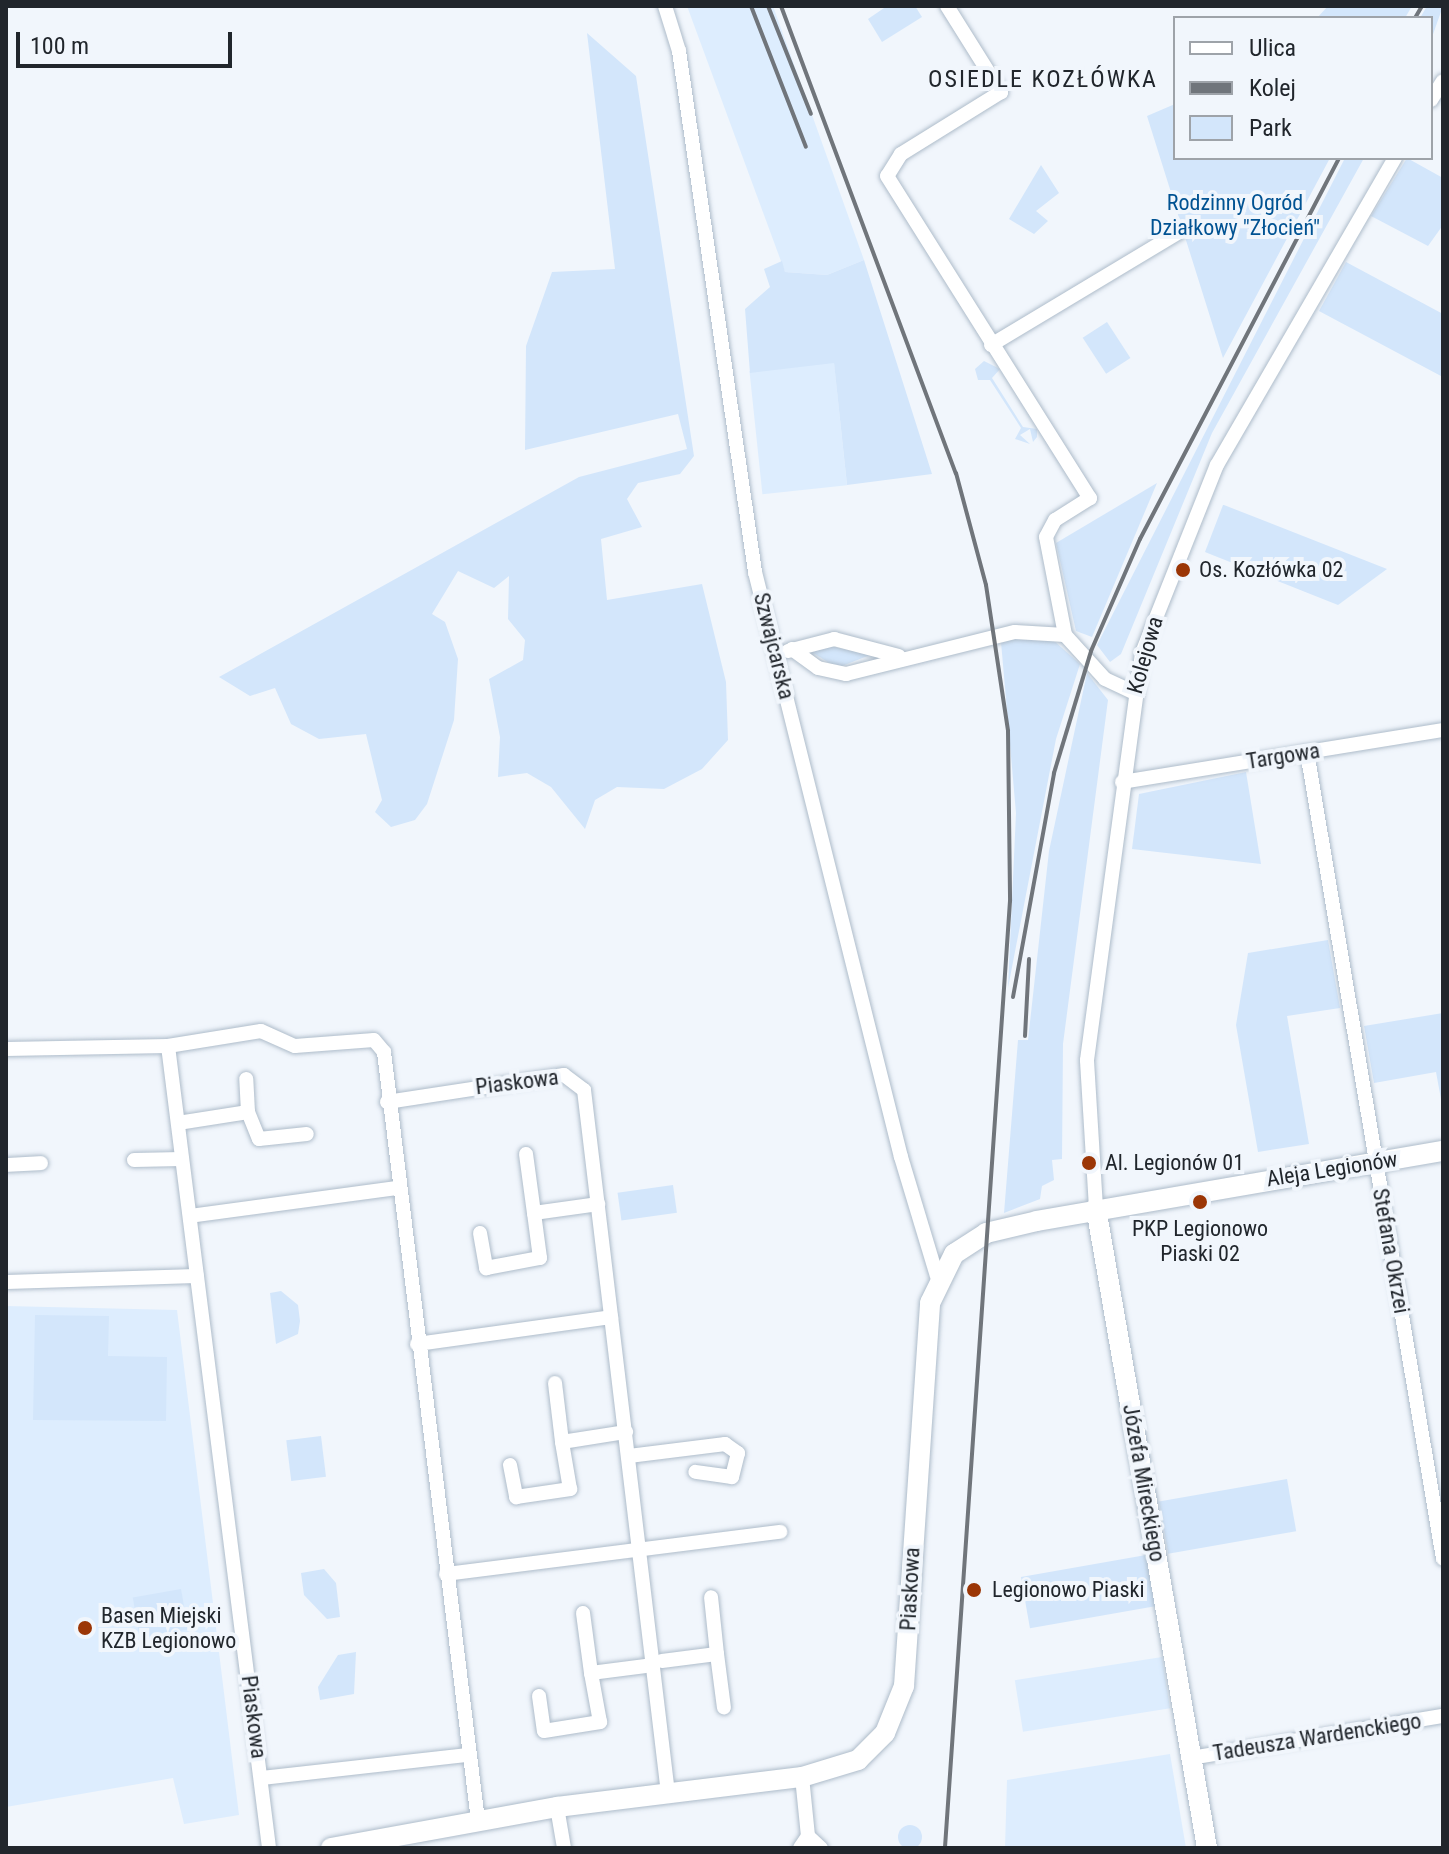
<!DOCTYPE html>
<meta charset="utf-8">
<style>
body{margin:0}
#map{position:relative;width:1449px;height:1854px;overflow:hidden;background:#f1f6fc;font-family:"Roboto Condensed",sans-serif}
div>[style]{position:absolute}
.built>*{inset:0;background:#ddedfe;transform-origin:0 0}
.green>*{inset:0;background:#d3e6fb;transform-origin:0 0}
.round{border-radius:50%}
.roads{filter:drop-shadow(0 0 2px #aebcca) drop-shadow(0 0 2px #aebcca)}
.street>*{height:14px;margin:-7px;padding:0 7px;transform-origin:7px;border-radius:7px;background:#fff}
.secondary>*{height:20px;margin:-10px;padding:0 10px;transform-origin:10px;border-radius:10px;background:#fff}
.rail>*{height:4px;margin:-2px;padding:0 2px;transform-origin:2px;border-radius:2px;background:#70757b}
.dots>*{width:22px;height:22px;translate:-50% -50%;box-sizing:border-box;border:4px solid #f1f6fc;border-radius:50%}
span{translate:-50% -50%;white-space:nowrap;text-align:center;line-height:1.15;-webkit-text-stroke:8px #f1f6fc;paint-order:stroke}
.park-label{font-size:22px;color:#005292}
.poi-label{font-size:22px;color:#21262c}
.left{translate:0 -50%;text-align:left}
.street-label{font-size:22px;color:#21262c}
.neighbourhood-label{font-size:24px;color:#21262c;letter-spacing:2px}
.frame{position:absolute;inset:0;border:8px solid #21262c;pointer-events:none}
.legend{position:absolute;left:1173px;top:16px;width:260px;height:144px;box-sizing:border-box;background:#f1f6fc;border:2px solid #9ea3a9;margin:0;padding:10px 14px;list-style:none;font-size:24px;color:#21262c}
.legend li{display:flex;align-items:center;gap:16px;height:40px}
.legend b{width:40px;border:2px solid #9ea3a9}
.scale{position:absolute;left:16px;top:32px;width:216px;height:36px;box-sizing:border-box;border:4px solid #21262c;border-top:0;padding-left:10px;font-size:24px;line-height:28px;white-space:nowrap;color:#21262c;-webkit-text-stroke:6px #f1f6fc;paint-order:stroke}
</style>
<div id="map">
<div class="built">
<i style="clip-path:polygon(687px 6px,773px 6px,864px 260px,827px 275px,785px 272px)"></i>
<i style="left:834px;top:362px;width:124px;height:85px;rotate:84deg"></i>
<i style="clip-path:polygon(6px 1306px,177px 1310px,239px 1815px,184px 1824px,173px 1778px,6px 1807px)"></i>
<i style="left:1162px;top:1657px;width:52px;height:149px;rotate:81deg"></i>
<i style="clip-path:polygon(1170px 1754px,1186px 1848px,1005px 1848px,1007px 1780px)"></i>
</div>
<div class="green">
<i style="clip-path:polygon(887px 6px,915px 6px,922px 17px,882px 42px,868px 19px)"></i>
<i style="clip-path:polygon(1328px 6px,1412px 6px,1405px 18px,1317px 18px)"></i>
<i style="clip-path:polygon(1427px 6px,1443px 6px,1431px 40px,1431px 18px,1420px 18px)"></i>
<i style="clip-path:polygon(587px 33px,636px 76px,694px 456px,680px 474px,638px 483px,627px 499px,642px 527px,601px 539px,607px 600px,702px 584px,726px 682px,728px 740px,702px 769px,664px 789px,617px 787px,595px 800px,585px 829px,551px 787px,527px 773px,498px 777px,500px 737px,489px 679px,523px 660px,525px 640px,508px 619px,509px 576px,494px 588px,458px 571px,432px 614px,445px 622px,458px 659px,454px 720px,427px 804px,415px 820px,391px 827px,375px 812px,382px 800px,366px 734px,319px 739px,291px 724px,275px 688px,250px 696px,219px 677px,579px 477px,687px 449px,678px 414px,525px 450px,526px 346px,552px 272px,615px 269px)"></i>
<i style="clip-path:polygon(1175px 104px,1175px 158px,1330px 158px,1223px 358px,1147px 116px)"></i>
<i style="clip-path:polygon(1345px 158px,1364px 158px,1212px 433px,1121px 654px,1110px 662px,1097px 645px)"></i>
<i style="clip-path:polygon(1407px 158px,1443px 178px,1443px 225px,1428px 246px,1371px 216px)"></i>
<i style="clip-path:polygon(1041px 165px,1059px 193px,1036px 211px,1048px 221px,1034px 234px,1009px 219px)"></i>
<i style="clip-path:polygon(864px 260px,932px 474px,847px 485px,834px 363px,750px 373px,745px 309px,770px 287px,764px 269px,782px 261px,785px 272px,827px 275px)"></i>
<i style="clip-path:polygon(1346px 262px,1443px 314px,1441px 376px,1319px 311px)"></i>
<i style="left:1107px;top:322px;width:43px;height:29px;rotate:57deg"></i>
<i style="clip-path:polygon(984px 361px,1000px 369px,992px 378px,1023px 427px,1037px 429px,1037px 437px,1033px 442px,1030px 429px,1020px 435px,1030px 444px,1015px 439px,1021px 428px,990px 380px,978px 380px,975px 369px)"></i>
<i style="clip-path:polygon(1157px 483px,1092px 637px,1076px 631px,1056px 543px)"></i>
<i style="clip-path:polygon(1223px 505px,1224px 505px,1387px 569px,1338px 605px,1205px 552px)"></i>
<i style="clip-path:polygon(1018px 638px,1052px 639px,1080px 664px,1056px 739px,1008px 988px,1016px 813px,1001px 642px)"></i>
<i style="clip-path:polygon(825px 645px,870px 655px,837px 668px,804px 647px)"></i>
<i style="clip-path:polygon(1087px 673px,1108px 700px,1063px 1044px,1062px 1159px,1052px 1160px,1054px 1180px,1042px 1186px,1040px 1199px,1004px 1213px,1018px 1040px,1028px 1040px,1049px 851px)"></i>
<i style="clip-path:polygon(1246px 772px,1261px 864px,1132px 849px,1139px 794px)"></i>
<i style="clip-path:polygon(1328px 940px,1340px 1008px,1287px 1016px,1309px 1144px,1258px 1152px,1236px 1025px,1248px 953px)"></i>
<i style="clip-path:polygon(1443px 1013px,1443px 1110px,1436px 1072px,1374px 1083px,1364px 1026px)"></i>
<i style="left:673px;top:1185px;width:28px;height:56px;rotate:82deg"></i>
<i style="clip-path:polygon(281px 1291px,298px 1305px,300px 1321px,298px 1334px,276px 1344px,270px 1293px)"></i>
<i style="clip-path:polygon(35px 1315px,109px 1316px,108px 1356px,167px 1357px,166px 1421px,33px 1420px)"></i>
<i style="left:321px;top:1436px;width:41px;height:35px;rotate:83deg"></i>
<i style="left:1287px;top:1479px;width:53px;height:130px;rotate:80deg"></i>
<i style="left:1146px;top:1555px;width:52px;height:127px;rotate:80deg"></i>
<i style="clip-path:polygon(324px 1569px,336px 1583px,340px 1617px,327px 1619px,304px 1595px,301px 1573px)"></i>
<i style="left:181px;top:1589px;width:41px;height:49px;rotate:80deg"></i>
<i style="clip-path:polygon(356px 1652px,354px 1694px,320px 1700px,318px 1687px,338px 1655px)"></i>
<i class="round" style="left:898px;top:1825px;width:24px;height:24px"></i>
</div>
<div class="roads">
<div class="street">
<i style="left:665px;top:6px;width:47px;rotate:72.7deg"></i>
<i style="left:679px;top:51px;width:527px;rotate:81.7deg"></i>
<i style="left:755px;top:572px;width:603px;rotate:75.99deg"></i>
<i style="left:901px;top:1157px;width:124px;rotate:73.2deg"></i>
<i style="left:947px;top:6px;width:102px;rotate:57.9deg"></i>
<i style="left:1001px;top:92px;width:118px;rotate:148.2deg"></i>
<i style="left:901px;top:154px;width:26px;rotate:122deg"></i>
<i style="left:887px;top:176px;width:381px;rotate:57.8deg"></i>
<i style="left:1090px;top:498px;width:41px;rotate:147.8deg"></i>
<i style="left:1055px;top:520px;width:19px;rotate:118deg"></i>
<i style="left:1046px;top:537px;width:100px;rotate:79deg"></i>
<i style="left:1065px;top:635px;width:59px;rotate:47.7deg"></i>
<i style="left:1105px;top:679px;width:31px;rotate:25deg"></i>
<i style="left:1431px;top:100px;width:22px;rotate:-58deg"></i>
<i style="left:991px;top:345px;width:222px;rotate:-31deg"></i>
<i style="left:792px;top:649px;width:32px;rotate:36deg"></i>
<i style="left:818px;top:668px;width:29px;rotate:12deg"></i>
<i style="left:846px;top:674px;width:174px;rotate:-14deg"></i>
<i style="left:1015px;top:632px;width:50px;rotate:3.4deg"></i>
<i style="left:788px;top:651px;width:48px;rotate:-14.6deg"></i>
<i style="left:834px;top:639px;width:67px;rotate:14.7deg"></i>
<i style="left:1307px;top:752px;width:818px;rotate:80.43deg"></i>
<i style="left:1122px;top:782px;width:325px;rotate:-9.2deg"></i>
<i style="left:168px;top:1046px;width:94px;rotate:-9.2deg"></i>
<i style="left:261px;top:1031px;width:37px;rotate:24deg"></i>
<i style="left:295px;top:1046px;width:79px;rotate:-4.3deg"></i>
<i style="left:374px;top:1040px;width:16px;rotate:50deg"></i>
<i style="left:384px;top:1052px;width:775px;rotate:83.03deg"></i>
<i style="left:6px;top:1049px;width:162px;rotate:-1.1deg"></i>
<i style="left:168px;top:1046px;width:808px;rotate:82.82deg"></i>
<i style="left:387px;top:1102px;width:179px;rotate:-8.7deg"></i>
<i style="left:564px;top:1075px;width:25px;rotate:37deg"></i>
<i style="left:584px;top:1090px;width:708px;rotate:83.19deg"></i>
<i style="left:248px;top:1112px;width:29px;rotate:68deg"></i>
<i style="left:259px;top:1139px;width:48px;rotate:-5.9deg"></i>
<i style="left:178px;top:1123px;width:71px;rotate:-8.9deg"></i>
<i style="left:248px;top:1112px;width:33px;rotate:-93deg"></i>
<i style="left:526px;top:1154px;width:60px;rotate:82.3deg"></i>
<i style="left:534px;top:1213px;width:65px;rotate:-8deg"></i>
<i style="left:134px;top:1160px;width:48px;rotate:-1.2deg"></i>
<i style="left:6px;top:1165px;width:35px;rotate:-3deg"></i>
<i style="left:1096px;top:1208px;width:148px;rotate:-93.5deg"></i>
<i style="left:1087px;top:1060px;width:411px;rotate:-82.3deg"></i>
<i style="left:1142px;top:653px;width:202px;rotate:-68.3deg"></i>
<i style="left:1217px;top:465px;width:355px;rotate:-59.9deg"></i>
<i style="left:190px;top:1216px;width:209px;rotate:-7.7deg"></i>
<i style="left:480px;top:1233px;width:36px;rotate:80deg"></i>
<i style="left:486px;top:1268px;width:55px;rotate:-10.5deg"></i>
<i style="left:540px;top:1258px;width:45px;rotate:-97.6deg"></i>
<i style="left:6px;top:1282px;width:191px;rotate:-1.8deg"></i>
<i style="left:417px;top:1344px;width:196px;rotate:-7.9deg"></i>
<i style="left:555px;top:1383px;width:59px;rotate:83.2deg"></i>
<i style="left:629px;top:1456px;width:97px;rotate:-7.1deg"></i>
<i style="left:725px;top:1444px;width:16px;rotate:35deg"></i>
<i style="left:738px;top:1453px;width:25px;rotate:104deg"></i>
<i style="left:732px;top:1477px;width:37px;rotate:-172deg"></i>
<i style="left:510px;top:1465px;width:33px;rotate:79deg"></i>
<i style="left:516px;top:1497px;width:55px;rotate:-8.4deg"></i>
<i style="left:570px;top:1489px;width:48px;rotate:-99.7deg"></i>
<i style="left:562px;top:1442px;width:65px;rotate:-8.9deg"></i>
<i style="left:446px;top:1574px;width:337px;rotate:-7.2deg"></i>
<i style="left:583px;top:1613px;width:61px;rotate:82.4deg"></i>
<i style="left:591px;top:1673px;width:55px;rotate:-7.3deg"></i>
<i style="left:717px;top:1654px;width:54px;rotate:82.6deg"></i>
<i style="left:662px;top:1661px;width:55px;rotate:-7.3deg"></i>
<i style="left:717px;top:1654px;width:57px;rotate:-96deg"></i>
<i style="left:539px;top:1696px;width:35px;rotate:82deg"></i>
<i style="left:544px;top:1731px;width:57px;rotate:-9.1deg"></i>
<i style="left:600px;top:1722px;width:50px;rotate:-100.4deg"></i>
<i style="left:1191px;top:1758px;width:255px;rotate:-9.5deg"></i>
<i style="left:262px;top:1778px;width:207px;rotate:-6.4deg"></i>
<i style="left:557px;top:1807px;width:42px;rotate:80.3deg"></i>
<i style="left:808px;top:1836px;width:18px;rotate:43deg"></i>
<i style="left:800px;top:1848px;width:14px;rotate:-56deg"></i>
<i style="left:808px;top:1836px;width:59px;rotate:-95.8deg"></i>
</div>
<div class="secondary">
<i style="left:1096px;top:1208px;width:650px;rotate:80.16deg"></i>
<i style="left:331px;top:1848px;width:230px;rotate:-10.3deg"></i>
<i style="left:557px;top:1807px;width:247px;rotate:-7deg"></i>
<i style="left:802px;top:1777px;width:59px;rotate:-16.9deg"></i>
<i style="left:858px;top:1760px;width:38px;rotate:-45deg"></i>
<i style="left:885px;top:1733px;width:51px;rotate:-68deg"></i>
<i style="left:904px;top:1686px;width:384px;rotate:-86.1deg"></i>
<i style="left:930px;top:1303px;width:55px;rotate:-63.9deg"></i>
<i style="left:954px;top:1254px;width:38px;rotate:-33deg"></i>
<i style="left:986px;top:1233px;width:52px;rotate:-13.2deg"></i>
<i style="left:1037px;top:1221px;width:412px;rotate:-9.8deg"></i>
</div>
</div>
<div class="rail">
<i style="left:751px;top:6px;width:151px;rotate:68.7deg"></i>
<i style="left:768px;top:6px;width:116px;rotate:68.3deg"></i>
<i style="left:781px;top:6px;width:499px;rotate:69.5deg"></i>
<i style="left:956px;top:473px;width:116px;rotate:75deg"></i>
<i style="left:986px;top:585px;width:148px;rotate:81.4deg"></i>
<i style="left:1008px;top:731px;width:170px;rotate:89.3deg"></i>
<i style="left:1010px;top:901px;width:949px;rotate:93.93deg"></i>
<i style="left:1415px;top:18px;width:14px;rotate:-60deg"></i>
<i style="left:1013px;top:997px;width:228px;rotate:-79.6deg"></i>
<i style="left:1054px;top:773px;width:127px;rotate:-73.1deg"></i>
<i style="left:1091px;top:651px;width:122px;rotate:-66.4deg"></i>
<i style="left:1140px;top:539px;width:430px;rotate:-62.4deg"></i>
<i style="left:1025px;top:1036px;width:77px;rotate:-87deg"></i>
</div>
<div class="dots">
<i style="left:1183px;top:570px;background:#9b3606"></i>
<i style="left:1089px;top:1163px;background:#9b3606"></i>
<i style="left:1200px;top:1202px;background:#9b3606"></i>
<i style="left:974px;top:1590px;background:#9b3606"></i>
<i style="left:85px;top:1628px;background:#9b3606"></i>
</div>
<div class="park-label">
<span style="left:1235px;top:215px">Rodzinny Ogród<br>Działkowy "Złocień"</span>
</div>
<div class="poi-label">
<span class="left" style="left:1199px;top:570px">Os. Kozłówka 02</span>
<span class="left" style="left:1105px;top:1163px">Al. Legionów 01</span>
<span style="left:1200px;top:1241px">PKP Legionowo<br>Piaski 02</span>
<span class="left" style="left:992px;top:1590px">Legionowo Piaski</span>
<span class="left" style="left:101px;top:1628px">Basen Miejski<br>KZB Legionowo</span>
</div>
<div class="street-label">
<span style="left:774px;top:646px;rotate:76deg">Szwajcarska</span>
<span style="left:1145px;top:655px;rotate:-74deg">Kolejowa</span>
<span style="left:1283px;top:756px;rotate:-9deg">Targowa</span>
<span style="left:517px;top:1082px;rotate:-7deg">Piaskowa</span>
<span style="left:1332px;top:1169px;rotate:-9deg">Aleja Legionów</span>
<span style="left:1391px;top:1251px;rotate:80deg">Stefana Okrzei</span>
<span style="left:1144px;top:1483px;rotate:80deg">Józefa Mireckiego</span>
<span style="left:910px;top:1589px;rotate:-87deg">Piaskowa</span>
<span style="left:254px;top:1717px;rotate:83deg">Piaskowa</span>
<span style="left:1317px;top:1737px;rotate:-9deg">Tadeusza Wardenckiego</span>
</div>
<div class="neighbourhood-label">
<span style="left:1043px;top:80px">OSIEDLE KOZŁÓWKA</span>
</div>
<div class="frame"></div>
<ul class="legend">
<li><b style="height:10px;background:#fff"></b>Ulica</li>
<li><b style="height:10px;background:#70757b"></b>Kolej</li>
<li><b style="height:22px;background:#d3e6fb"></b>Park</li>
</ul>
<div class="scale">100 m</div>
</div>
